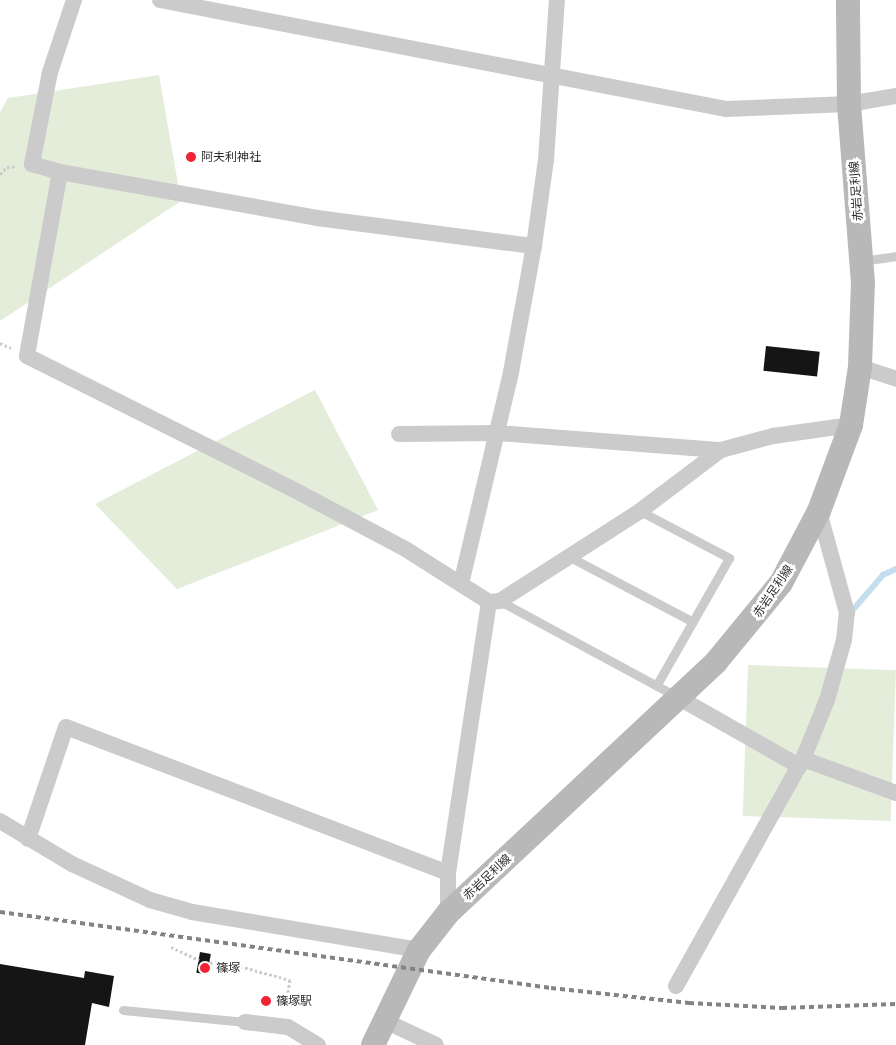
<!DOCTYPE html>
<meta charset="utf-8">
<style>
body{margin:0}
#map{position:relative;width:896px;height:1045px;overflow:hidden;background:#fff;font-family:"Open Sans","Noto Sans JP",sans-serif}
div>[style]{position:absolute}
.green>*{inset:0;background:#e4ecda;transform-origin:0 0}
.stream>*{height:5.5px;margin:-2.75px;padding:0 2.75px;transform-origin:2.75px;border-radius:2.75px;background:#c5deee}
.building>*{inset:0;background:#151515;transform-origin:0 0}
.path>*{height:3px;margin-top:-1.5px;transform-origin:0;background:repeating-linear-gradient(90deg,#cbcbcb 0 2.5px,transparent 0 5px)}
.service>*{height:9px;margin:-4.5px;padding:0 4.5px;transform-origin:4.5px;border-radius:4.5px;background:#cbcbcb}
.minor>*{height:16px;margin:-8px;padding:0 8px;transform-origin:8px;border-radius:8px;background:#cbcbcb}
.secondary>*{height:24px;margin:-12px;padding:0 12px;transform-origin:12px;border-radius:12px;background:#b8b8b8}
.rail>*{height:4px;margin-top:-2px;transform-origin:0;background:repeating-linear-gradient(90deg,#838383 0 5px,transparent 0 9px)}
.dots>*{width:14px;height:14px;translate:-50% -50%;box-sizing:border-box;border:2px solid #fff;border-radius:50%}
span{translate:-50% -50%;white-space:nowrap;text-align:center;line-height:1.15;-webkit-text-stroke:5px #fff;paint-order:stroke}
.poi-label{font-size:12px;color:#2e2e2e}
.left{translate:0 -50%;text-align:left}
.street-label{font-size:12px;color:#2e2e2e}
</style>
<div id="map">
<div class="green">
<i style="clip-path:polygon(159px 75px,181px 201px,0 321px,0 112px,8px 98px)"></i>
<i style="clip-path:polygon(315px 390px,378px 510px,177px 589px,95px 504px)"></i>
<i style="left:748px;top:665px;width:148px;height:151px;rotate:2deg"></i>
</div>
<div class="stream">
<i style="left:853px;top:610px;width:46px;rotate:-49.4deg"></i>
<i style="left:883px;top:575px;width:14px;rotate:-25deg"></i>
</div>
<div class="building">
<i style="left:766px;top:346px;width:54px;height:25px;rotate:6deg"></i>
<i style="left:200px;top:952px;width:11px;height:21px;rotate:10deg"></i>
<i style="clip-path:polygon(0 964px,84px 978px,85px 971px,114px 976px,109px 1007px,92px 1003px,85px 1045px,0 1045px)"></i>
</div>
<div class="path">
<i style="left:0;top:174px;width:10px;rotate:-45deg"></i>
<i style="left:7px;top:167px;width:10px;rotate:-6deg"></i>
<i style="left:0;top:343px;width:12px;rotate:24deg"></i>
<i style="left:171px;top:947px;width:31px;rotate:25deg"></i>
<i style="left:210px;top:963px;width:11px;rotate:-10deg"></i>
<i style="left:221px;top:961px;width:72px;rotate:15.4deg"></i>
<i style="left:290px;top:980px;width:30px;rotate:99deg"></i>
</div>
<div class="service">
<i style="left:861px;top:261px;width:35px;rotate:-8deg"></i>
<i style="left:640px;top:511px;width:101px;rotate:27.8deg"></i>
<i style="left:729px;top:558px;width:147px;rotate:119.7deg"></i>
<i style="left:568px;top:556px;width:141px;rotate:27.8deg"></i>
<i style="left:500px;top:601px;width:200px;rotate:28.4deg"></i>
<i style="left:123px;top:1010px;width:123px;rotate:5.6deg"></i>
</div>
<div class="minor">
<i style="left:74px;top:0;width:76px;rotate:108.4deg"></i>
<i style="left:50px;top:72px;width:94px;rotate:101.1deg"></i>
<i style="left:32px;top:164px;width:29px;rotate:16deg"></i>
<i style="left:60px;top:172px;width:261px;rotate:10.1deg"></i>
<i style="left:317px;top:218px;width:219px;rotate:7.4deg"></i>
<i style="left:160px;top:0;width:576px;rotate:10.9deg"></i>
<i style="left:726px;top:109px;width:123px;rotate:-2.3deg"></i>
<i style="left:849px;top:104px;width:48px;rotate:-9.7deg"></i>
<i style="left:60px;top:172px;width:187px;rotate:100.2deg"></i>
<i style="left:27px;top:356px;width:305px;rotate:26.6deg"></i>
<i style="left:300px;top:493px;width:121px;rotate:28deg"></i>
<i style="left:407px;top:550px;width:97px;rotate:32.4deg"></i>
<i style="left:489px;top:602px;width:11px;rotate:-5deg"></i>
<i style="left:500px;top:601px;width:166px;rotate:-32.7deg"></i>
<i style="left:640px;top:511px;width:101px;rotate:-37deg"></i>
<i style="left:721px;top:450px;width:54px;rotate:-15.1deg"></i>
<i style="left:773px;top:436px;width:79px;rotate:-8deg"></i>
<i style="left:860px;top:367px;width:38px;rotate:18deg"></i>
<i style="left:399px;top:434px;width:99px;rotate:-0.6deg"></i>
<i style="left:498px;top:433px;width:224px;rotate:4.4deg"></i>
<i style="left:461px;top:584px;width:218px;rotate:-76.7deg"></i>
<i style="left:511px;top:372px;width:128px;rotate:-79.7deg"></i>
<i style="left:534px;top:246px;width:87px;rotate:-82.1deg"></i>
<i style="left:546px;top:160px;width:160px;rotate:-86.1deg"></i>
<i style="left:681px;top:699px;width:136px;rotate:29.6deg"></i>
<i style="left:803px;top:759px;width:99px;rotate:20.1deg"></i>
<i style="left:0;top:821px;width:84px;rotate:30.8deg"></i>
<i style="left:72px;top:864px;width:86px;rotate:24.8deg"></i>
<i style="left:150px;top:900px;width:44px;rotate:15.9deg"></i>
<i style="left:192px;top:912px;width:230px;rotate:9.5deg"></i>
<i style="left:28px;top:839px;width:118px;rotate:-71.3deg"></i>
<i style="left:66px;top:727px;width:409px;rotate:20.9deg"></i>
<i style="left:448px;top:913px;width:40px;rotate:-90deg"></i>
<i style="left:448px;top:873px;width:274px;rotate:-81.4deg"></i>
<i style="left:676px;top:986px;width:260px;rotate:-60.8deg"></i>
<i style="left:803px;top:759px;width:64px;rotate:-67.9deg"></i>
<i style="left:827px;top:700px;width:62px;rotate:-74.2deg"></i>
<i style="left:844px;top:640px;width:27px;rotate:-84deg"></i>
<i style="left:847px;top:613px;width:106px;rotate:-105.4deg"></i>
<i style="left:385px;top:1021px;width:56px;rotate:25.2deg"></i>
<i style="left:245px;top:1022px;width:43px;rotate:6.6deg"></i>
<i style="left:288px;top:1027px;width:35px;rotate:31deg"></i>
</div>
<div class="secondary">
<i style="left:373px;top:1045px;width:106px;rotate:-64.2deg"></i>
<i style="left:419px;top:950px;width:47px;rotate:-51.9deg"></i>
<i style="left:448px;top:913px;width:367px;rotate:-43.1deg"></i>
<i style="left:716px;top:662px;width:102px;rotate:-50.6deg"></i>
<i style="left:781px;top:583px;width:81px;rotate:-62.2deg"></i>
<i style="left:819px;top:511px;width:92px;rotate:-69.6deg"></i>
<i style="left:851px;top:425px;width:59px;rotate:-81.2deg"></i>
<i style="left:860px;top:367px;width:84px;rotate:-88deg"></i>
<i style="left:863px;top:283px;width:180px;rotate:-94.5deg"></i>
<i style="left:849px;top:104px;width:104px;rotate:-90.6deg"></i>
</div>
<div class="rail">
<i style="left:0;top:912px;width:556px;rotate:7.85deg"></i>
<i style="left:551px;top:988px;width:139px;rotate:6.2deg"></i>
<i style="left:689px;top:1003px;width:93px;rotate:3.1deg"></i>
<i style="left:782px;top:1008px;width:114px;rotate:-2deg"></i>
</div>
<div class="dots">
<i style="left:191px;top:157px;background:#f22335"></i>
<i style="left:205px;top:968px;background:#f22335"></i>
<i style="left:266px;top:1001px;background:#f22335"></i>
</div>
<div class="poi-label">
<span class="left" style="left:201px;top:157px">阿夫利神社</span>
<span class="left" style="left:216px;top:968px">篠塚</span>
<span class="left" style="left:276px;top:1001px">篠塚駅</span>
</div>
<div class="street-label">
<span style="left:856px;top:191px;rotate:-94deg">赤岩足利線</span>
<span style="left:773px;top:591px;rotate:-56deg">赤岩足利線</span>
<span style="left:487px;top:877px;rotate:-43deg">赤岩足利線</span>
</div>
</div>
